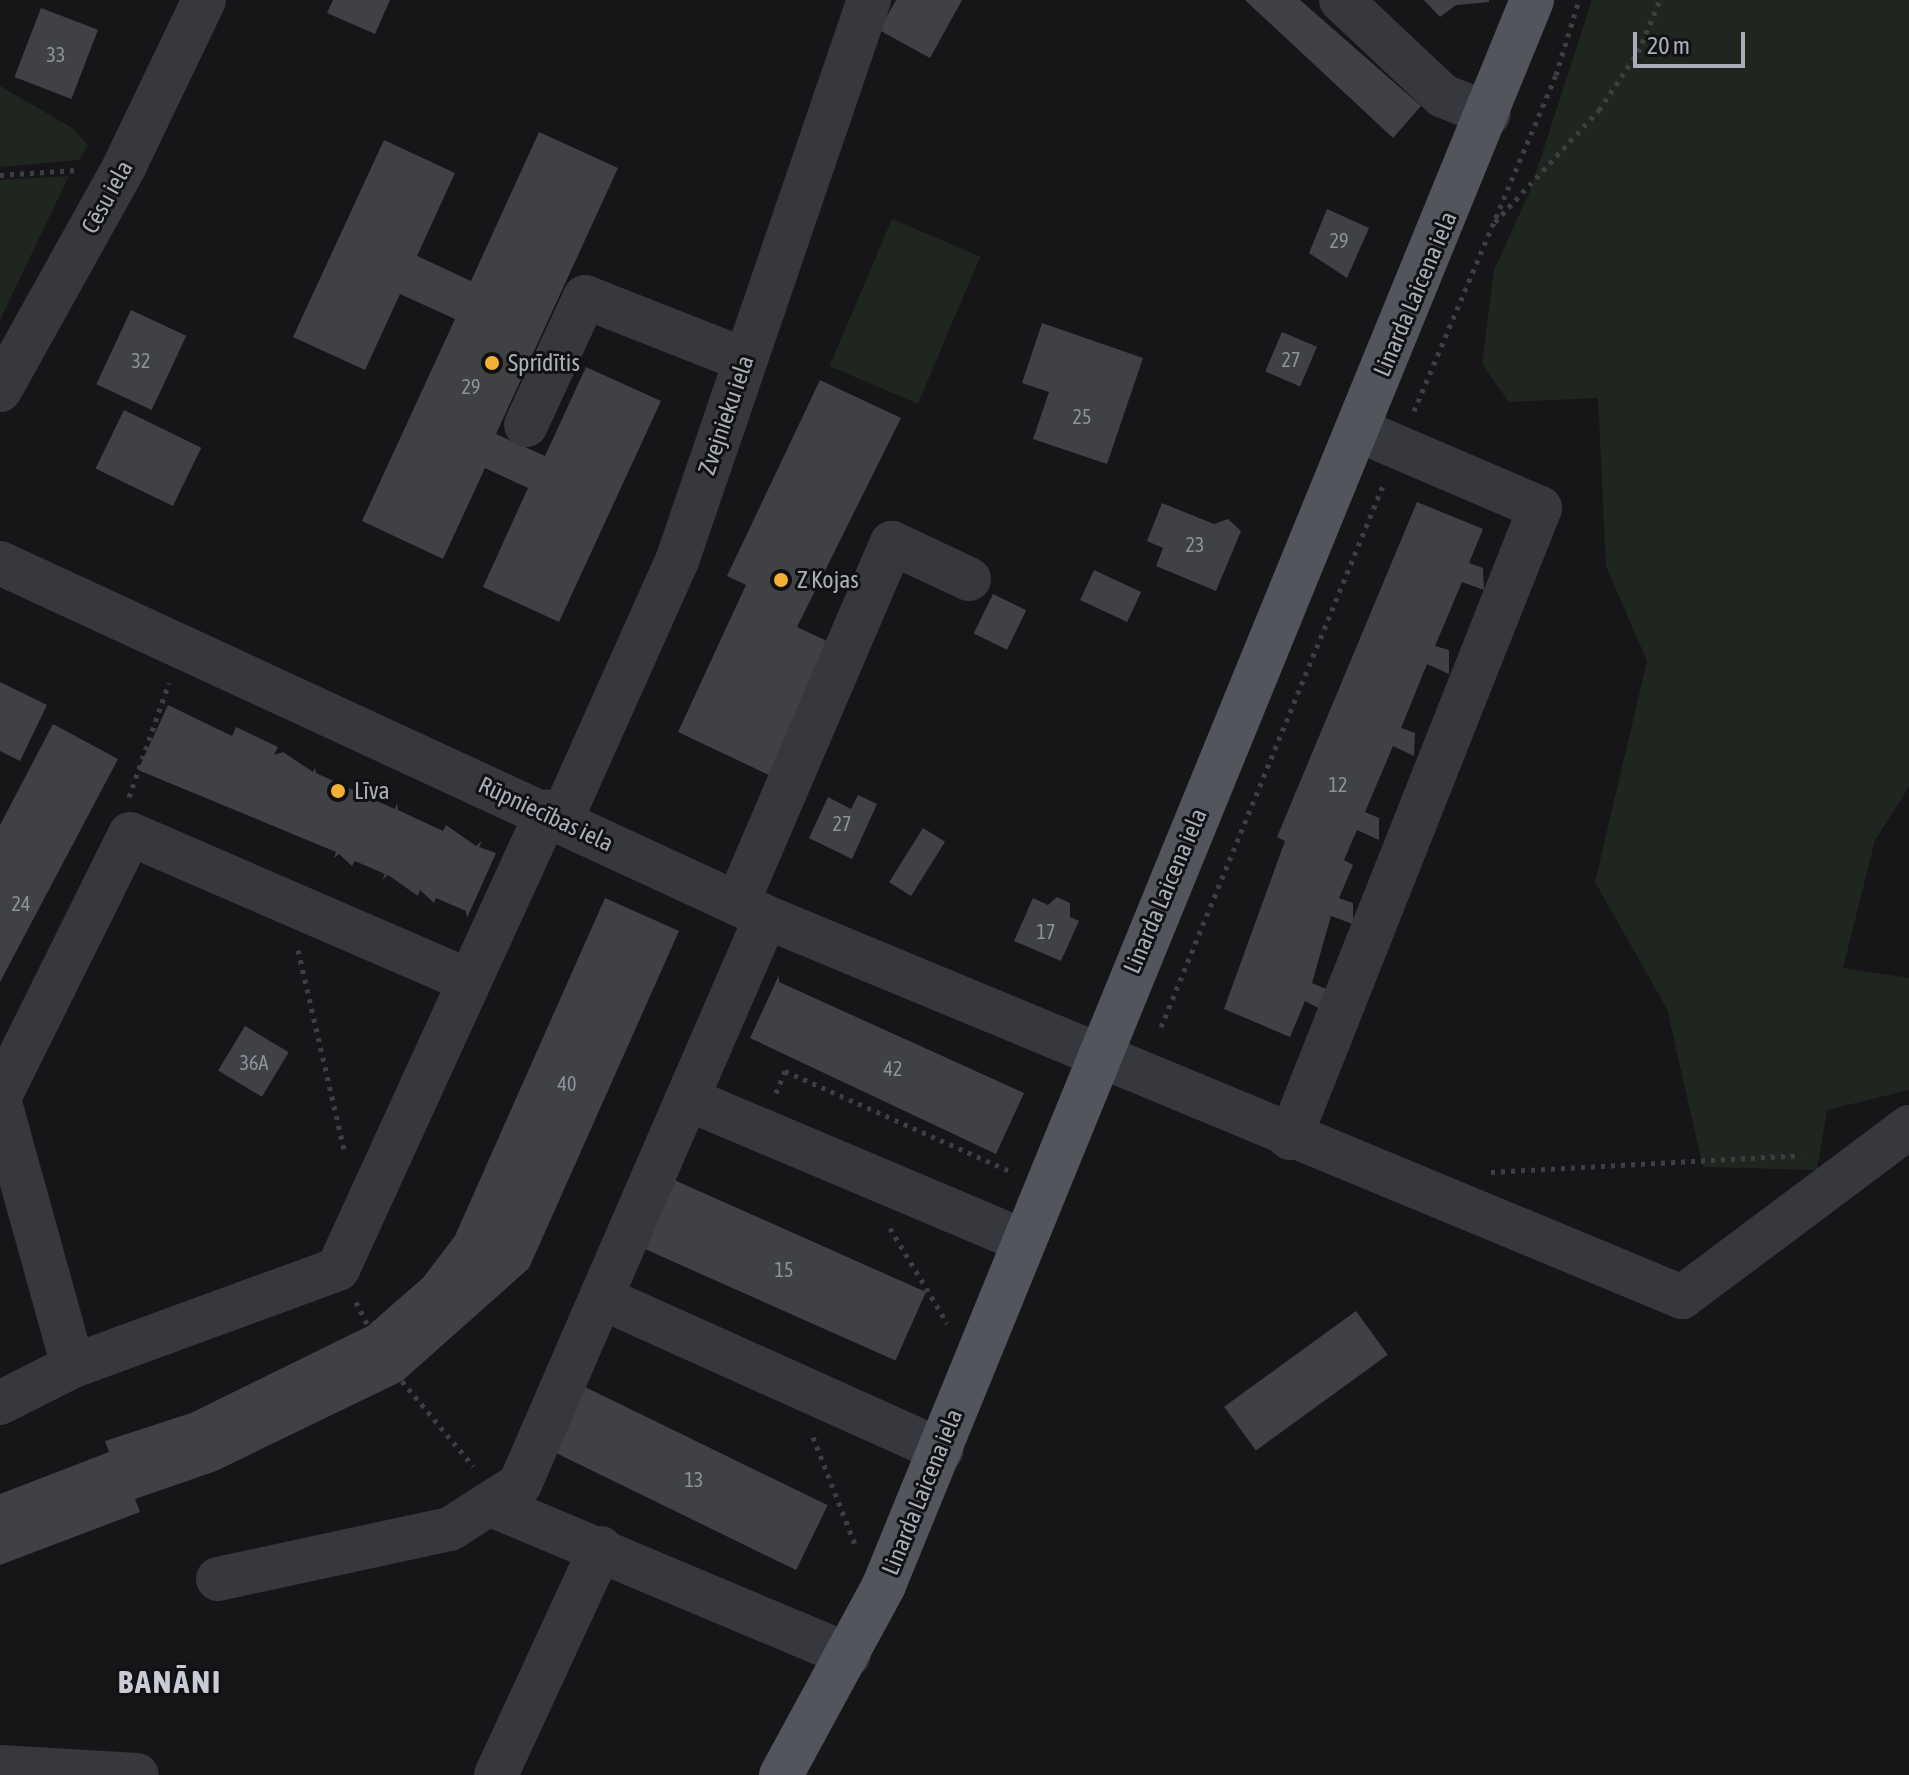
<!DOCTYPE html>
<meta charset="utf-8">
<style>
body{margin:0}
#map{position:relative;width:1909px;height:1775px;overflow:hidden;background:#161618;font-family:"Asap Condensed",sans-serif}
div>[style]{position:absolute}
.green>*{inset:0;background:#1e261f;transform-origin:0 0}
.building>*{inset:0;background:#404145;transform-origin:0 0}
.path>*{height:5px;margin-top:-2.5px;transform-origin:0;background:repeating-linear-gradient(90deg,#3d3f44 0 4px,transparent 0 10px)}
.minor>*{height:44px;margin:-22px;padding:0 22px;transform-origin:22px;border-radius:22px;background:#37383d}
.major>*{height:44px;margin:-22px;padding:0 22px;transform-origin:22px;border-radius:22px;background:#53555c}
.dots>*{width:22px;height:22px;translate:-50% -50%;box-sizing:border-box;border:4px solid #111113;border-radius:50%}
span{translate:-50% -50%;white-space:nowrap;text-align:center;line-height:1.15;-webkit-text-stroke:6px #111113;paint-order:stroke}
.number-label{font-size:20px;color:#8e929b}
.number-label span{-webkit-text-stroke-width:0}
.street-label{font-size:24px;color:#a8adb8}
.poi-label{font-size:24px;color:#a8adb8}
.left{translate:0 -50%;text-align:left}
.district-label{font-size:32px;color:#c9ccd4;font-weight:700;letter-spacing:2px}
.scale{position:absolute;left:1633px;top:32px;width:112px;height:36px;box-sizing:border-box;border:4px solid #a8adb8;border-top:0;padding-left:10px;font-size:24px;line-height:28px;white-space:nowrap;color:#a8adb8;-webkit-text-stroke:6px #111113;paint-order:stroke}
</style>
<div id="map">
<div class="green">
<i style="clip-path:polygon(1592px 0,1909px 0,1909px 787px,1875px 840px,1843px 968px,1909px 978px,1909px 1090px,1827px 1110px,1817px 1170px,1703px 1167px,1667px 1009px,1595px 882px,1647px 661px,1606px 566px,1598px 398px,1509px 402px,1482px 364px,1494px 270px,1530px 191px)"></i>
<i style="clip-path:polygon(0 86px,72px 128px,88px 145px,79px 160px,0 167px)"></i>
<i style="clip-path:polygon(69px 176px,0 320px,0 180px)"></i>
<i style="left:892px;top:219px;width:96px;height:160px;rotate:23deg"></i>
</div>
<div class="building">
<i style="clip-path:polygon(333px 0,390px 0,375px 34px,327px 13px)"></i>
<i style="clip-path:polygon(896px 0,962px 0,930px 58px,879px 30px)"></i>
<i style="clip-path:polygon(1245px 0,1300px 0,1421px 106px,1393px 138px)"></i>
<i style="clip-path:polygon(1424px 0,1489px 0,1489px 2px,1456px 5px,1440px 17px)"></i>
<i style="left:41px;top:8px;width:61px;height:74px;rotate:21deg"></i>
<i style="clip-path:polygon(539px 132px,618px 168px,496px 434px,545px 456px,586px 367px,661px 401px,559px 622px,483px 587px,528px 488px,485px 468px,443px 559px,362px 521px,455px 319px,400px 294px,365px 370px,293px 337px,384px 140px,455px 173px,417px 256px,471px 281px)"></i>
<i style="clip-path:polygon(1327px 209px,1369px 228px,1347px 278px,1309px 253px)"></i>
<i style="left:131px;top:310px;width:61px;height:82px;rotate:25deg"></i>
<i style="clip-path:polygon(1042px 323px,1143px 358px,1107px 464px,1033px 439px,1049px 392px,1022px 383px)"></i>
<i style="left:1282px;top:332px;width:38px;height:43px;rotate:23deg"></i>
<i style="clip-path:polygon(820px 380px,901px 418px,797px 627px,831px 643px,769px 775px,678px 732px,746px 585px,727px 576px)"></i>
<i style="left:124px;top:410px;width:86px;height:65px;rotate:26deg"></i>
<i style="clip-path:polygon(1417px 502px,1483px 529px,1469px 563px,1483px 568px,1484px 590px,1462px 582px,1435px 646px,1449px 650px,1449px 674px,1427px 664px,1401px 728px,1415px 733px,1414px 756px,1393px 746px,1365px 812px,1379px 818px,1379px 840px,1357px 830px,1344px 860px,1353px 865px,1339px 898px,1353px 903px,1353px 924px,1331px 916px,1312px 983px,1326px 989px,1326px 1012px,1305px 1001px,1290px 1037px,1224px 1009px,1285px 841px,1277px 837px)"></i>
<i style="clip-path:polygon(1162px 503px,1214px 524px,1228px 519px,1241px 531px,1216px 591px,1156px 566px,1163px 548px,1147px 541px)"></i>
<i style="left:1094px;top:570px;width:52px;height:33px;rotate:25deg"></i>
<i style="left:993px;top:594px;width:37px;height:44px;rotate:26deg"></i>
<i style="clip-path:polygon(0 682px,47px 705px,20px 761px,0 751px)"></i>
<i style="clip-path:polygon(168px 705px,232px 736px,236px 727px,278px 747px,274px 755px,283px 752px,313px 772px,315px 767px,316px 773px,362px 794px,367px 790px,365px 796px,395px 809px,397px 803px,398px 810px,443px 831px,446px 825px,476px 846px,482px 841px,479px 847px,496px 853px,467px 918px,466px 911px,436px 898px,434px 903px,420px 890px,418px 896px,388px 875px,382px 880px,385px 874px,355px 861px,352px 866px,339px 854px,334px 858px,336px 852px,138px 770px)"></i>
<i style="clip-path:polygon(53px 724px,118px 759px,0 982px,0 825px)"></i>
<i style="clip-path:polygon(858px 795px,877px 804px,852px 859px,809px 838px,828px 797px,851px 809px)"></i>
<i style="left:923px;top:828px;width:26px;height:64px;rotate:32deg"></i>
<i style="clip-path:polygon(1057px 897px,1070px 903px,1070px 917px,1079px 921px,1061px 961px,1014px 941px,1033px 898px,1048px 905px)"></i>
<i style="clip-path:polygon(605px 898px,679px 931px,529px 1268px,402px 1381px,216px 1471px,135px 1499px,140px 1512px,0 1565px,0 1494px,109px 1452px,105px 1441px,191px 1413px,368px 1326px,423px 1278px,455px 1236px)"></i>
<i style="clip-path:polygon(779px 975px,779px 982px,1024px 1093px,996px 1154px,750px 1038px)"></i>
<i style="left:245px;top:1026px;width:51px;height:52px;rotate:31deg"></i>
<i style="left:672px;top:1179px;width:278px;height:75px;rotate:24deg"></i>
<i style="left:1356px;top:1311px;width:54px;height:163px;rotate:54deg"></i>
<i style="left:585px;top:1387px;width:270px;height:72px;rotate:26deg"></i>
</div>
<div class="path">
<i style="left:0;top:175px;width:77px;rotate:-3.7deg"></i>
<i style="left:1495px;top:222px;width:153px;rotate:-47.1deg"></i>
<i style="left:1599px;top:110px;width:70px;rotate:-56.1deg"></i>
<i style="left:1638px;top:52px;width:56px;rotate:-67.1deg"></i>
<i style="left:1414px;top:411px;width:365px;rotate:-67.1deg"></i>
<i style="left:1556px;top:75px;width:78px;rotate:-73deg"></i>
<i style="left:129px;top:797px;width:121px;rotate:-70.7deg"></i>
<i style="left:298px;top:950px;width:209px;rotate:77deg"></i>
<i style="left:1161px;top:1027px;width:588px;rotate:-67.71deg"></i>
<i style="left:776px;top:1093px;width:24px;rotate:-68deg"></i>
<i style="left:785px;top:1071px;width:246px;rotate:24deg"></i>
<i style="left:1491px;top:1172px;width:310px;rotate:-3.1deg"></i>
<i style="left:890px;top:1228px;width:111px;rotate:59deg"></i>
<i style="left:356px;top:1302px;width:27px;rotate:63deg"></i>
<i style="left:402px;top:1381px;width:111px;rotate:50.1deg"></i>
<i style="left:813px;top:1437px;width:118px;rotate:68.6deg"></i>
</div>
<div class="minor">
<i style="left:1341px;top:0;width:140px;rotate:43.3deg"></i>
<i style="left:1443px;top:96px;width:49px;rotate:21.4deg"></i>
<i style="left:0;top:390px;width:257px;rotate:-60.9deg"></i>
<i style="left:125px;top:165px;width:183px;rotate:-64.4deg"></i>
<i style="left:526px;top:425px;width:141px;rotate:-65.3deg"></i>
<i style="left:585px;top:297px;width:172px;rotate:21.5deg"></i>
<i style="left:0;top:563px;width:844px;rotate:24.8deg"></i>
<i style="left:766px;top:917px;width:992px;rotate:22.53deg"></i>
<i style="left:1682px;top:1297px;width:284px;rotate:-36.8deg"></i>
<i style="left:561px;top:820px;width:284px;rotate:-65.9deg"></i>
<i style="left:677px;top:561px;width:593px;rotate:-71.11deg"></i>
<i style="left:737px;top:904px;width:393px;rotate:-66.8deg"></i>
<i style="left:892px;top:543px;width:85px;rotate:25.1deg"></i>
<i style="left:0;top:1096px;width:292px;rotate:-63.6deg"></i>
<i style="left:130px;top:834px;width:370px;rotate:23.4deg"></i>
<i style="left:690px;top:1100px;width:363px;rotate:22.9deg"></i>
<i style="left:0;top:1103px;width:273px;rotate:74.5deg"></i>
<i style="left:1290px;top:1138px;width:678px;rotate:-68.36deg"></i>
<i style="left:1540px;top:508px;width:198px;rotate:-156.8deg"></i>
<i style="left:602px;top:1298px;width:372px;rotate:24.2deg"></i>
<i style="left:0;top:1403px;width:82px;rotate:-26.9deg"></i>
<i style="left:73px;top:1366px;width:282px;rotate:-20.1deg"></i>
<i style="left:338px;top:1269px;width:503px;rotate:-65.42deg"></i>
<i style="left:489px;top:1504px;width:390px;rotate:22.8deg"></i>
<i style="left:218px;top:1579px;width:237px;rotate:-12.2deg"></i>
<i style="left:450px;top:1529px;width:83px;rotate:-32.7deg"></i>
<i style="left:520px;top:1484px;width:618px;rotate:-66.55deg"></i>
<i style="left:0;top:1767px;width:137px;rotate:3.3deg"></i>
<i style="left:496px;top:1775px;width:250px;rotate:-65.2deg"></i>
</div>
<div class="major">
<i style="left:781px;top:1775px;width:216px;rotate:-61.5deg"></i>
<i style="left:884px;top:1585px;width:1712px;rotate:-67.76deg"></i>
</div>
<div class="dots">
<i style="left:492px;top:363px;background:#f2b134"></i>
<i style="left:781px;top:580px;background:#f2b134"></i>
<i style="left:338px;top:791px;background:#f2b134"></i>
</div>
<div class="number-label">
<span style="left:56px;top:54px">33</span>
<span style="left:1339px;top:240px">29</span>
<span style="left:1291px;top:359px">27</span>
<span style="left:141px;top:360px">32</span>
<span style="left:471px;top:386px">29</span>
<span style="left:1082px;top:416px">25</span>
<span style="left:1195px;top:544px">23</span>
<span style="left:1338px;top:784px">12</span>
<span style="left:842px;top:823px">27</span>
<span style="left:21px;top:903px">24</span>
<span style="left:1046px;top:931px">17</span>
<span style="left:254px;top:1062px">36A</span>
<span style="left:893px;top:1068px">42</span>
<span style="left:567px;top:1083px">40</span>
<span style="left:784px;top:1269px">15</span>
<span style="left:694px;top:1479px">13</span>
</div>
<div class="street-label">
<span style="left:107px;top:197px;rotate:-61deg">Cēsu iela</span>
<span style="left:1415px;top:294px;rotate:-67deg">Linarda Laicena iela</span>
<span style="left:726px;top:415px;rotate:-71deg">Zvejnieku iela</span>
<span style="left:546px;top:814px;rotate:25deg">Rūpniecības iela</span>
<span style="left:1165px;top:891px;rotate:-67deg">Linarda Laicena iela</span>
<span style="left:922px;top:1492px;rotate:-68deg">Linarda Laicena iela</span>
</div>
<div class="poi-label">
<span class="left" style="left:508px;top:363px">Sprīdītis</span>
<span class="left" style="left:797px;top:580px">Z Kojas</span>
<span class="left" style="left:354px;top:791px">Līva</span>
</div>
<div class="district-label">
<span style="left:170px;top:1682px">BANĀNI</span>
</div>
<div class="scale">20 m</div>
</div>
